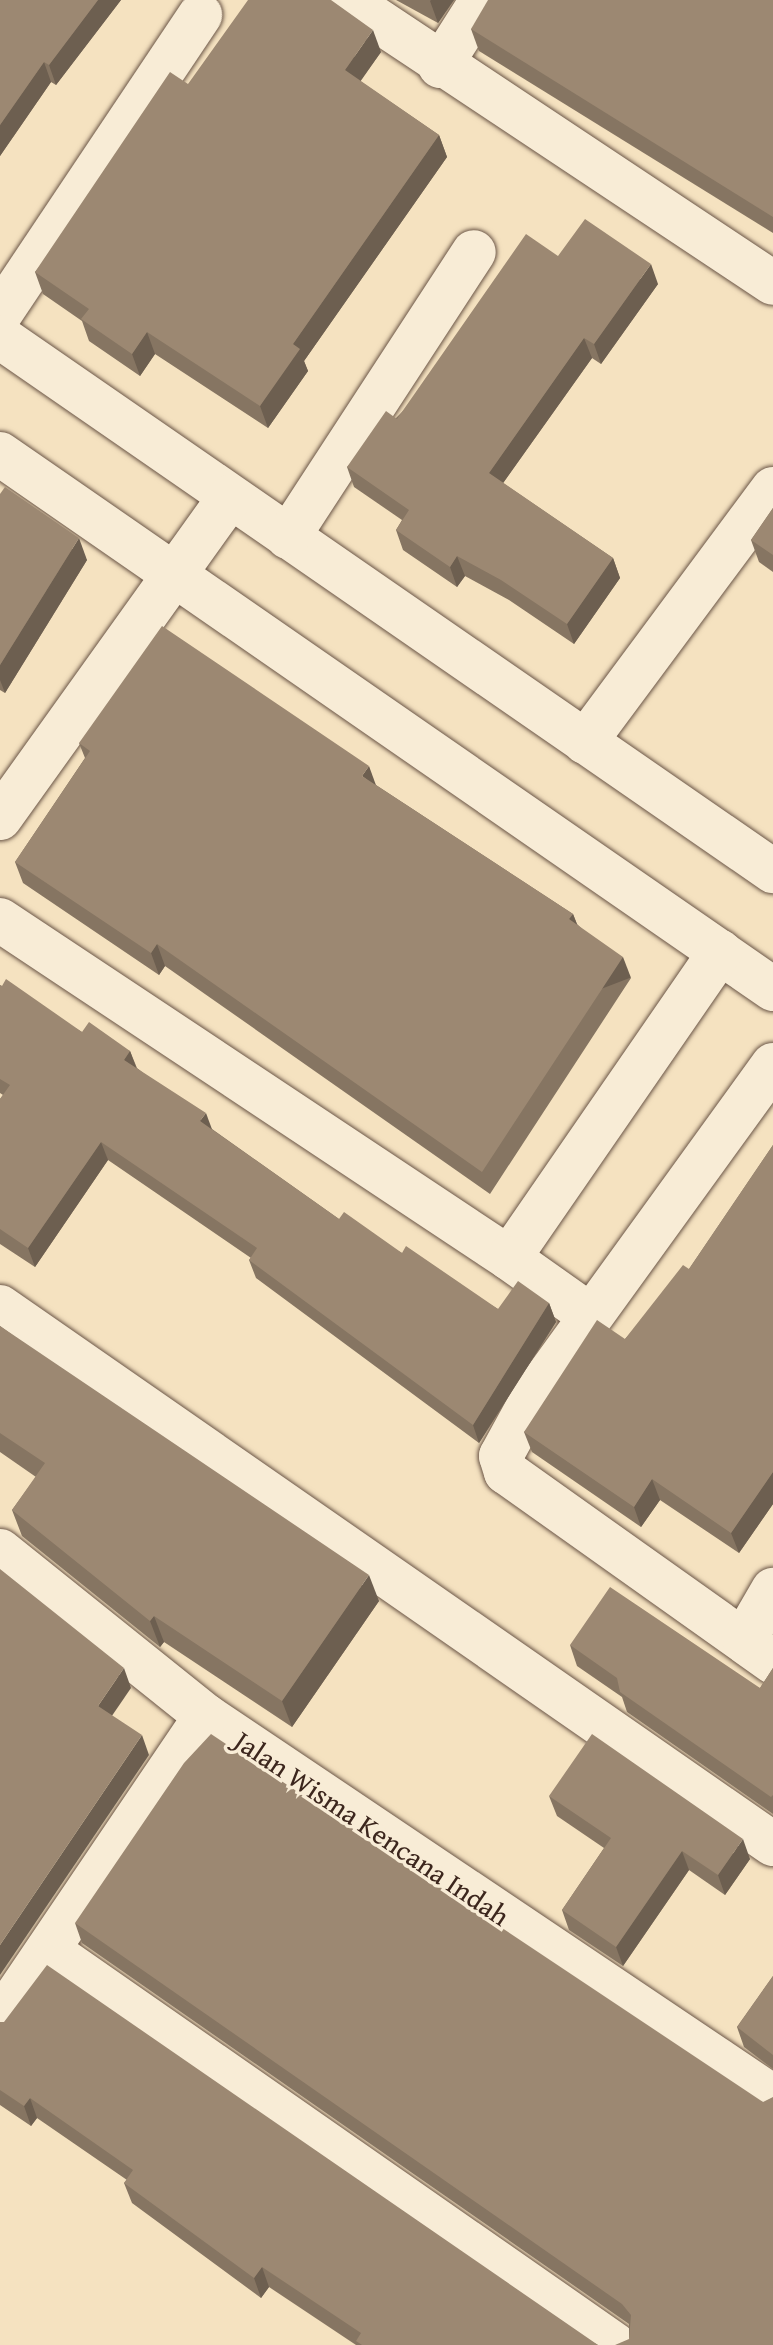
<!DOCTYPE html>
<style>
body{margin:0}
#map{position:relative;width:773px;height:2345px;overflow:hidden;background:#f5e2c0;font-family:"Gentium Book Plus",serif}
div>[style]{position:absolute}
.roads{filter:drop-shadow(0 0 2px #6a5546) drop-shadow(0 0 2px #6a5546)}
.minor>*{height:44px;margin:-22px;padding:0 22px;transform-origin:22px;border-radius:22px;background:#f8ecd6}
.wall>*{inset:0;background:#867562}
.shaded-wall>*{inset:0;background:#6d5f50;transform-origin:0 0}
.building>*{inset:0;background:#9c8872}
span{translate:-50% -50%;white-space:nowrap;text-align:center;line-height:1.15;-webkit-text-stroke:7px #f8ecd6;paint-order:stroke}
.street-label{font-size:28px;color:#3c261d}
</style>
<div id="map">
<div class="roads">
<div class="minor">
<i style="left:347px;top:0;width:511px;rotate:33.6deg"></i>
<i style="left:440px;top:66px;width:78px;rotate:-57.5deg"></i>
<i style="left:0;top:314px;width:360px;rotate:-56.2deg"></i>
<i style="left:0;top:337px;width:940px;rotate:34.64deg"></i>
<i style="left:0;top:454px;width:940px;rotate:34.69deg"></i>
<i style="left:288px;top:537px;width:340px;rotate:-56.9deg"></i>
<i style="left:585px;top:742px;width:315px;rotate:-53.4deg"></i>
<i style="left:0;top:818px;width:395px;rotate:-54.4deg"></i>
<i style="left:0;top:920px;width:611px;rotate:33.59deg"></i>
<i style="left:509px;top:1258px;width:372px;rotate:-55.4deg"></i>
<i style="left:773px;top:1065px;width:404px;rotate:125.9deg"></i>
<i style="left:536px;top:1392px;width:73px;rotate:118.7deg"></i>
<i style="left:501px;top:1456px;width:17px;rotate:73deg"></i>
<i style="left:506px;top:1472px;width:328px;rotate:35.4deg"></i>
<i style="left:509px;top:1258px;width:100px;rotate:35.3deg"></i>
<i style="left:0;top:1307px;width:941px;rotate:34.79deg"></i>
<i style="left:0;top:1551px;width:264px;rotate:38.7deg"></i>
<i style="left:206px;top:1716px;width:683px;rotate:33.9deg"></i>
<i style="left:744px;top:1640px;width:58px;rotate:-59.9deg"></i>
<i style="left:48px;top:1950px;width:691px;rotate:34.86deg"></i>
<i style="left:0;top:2020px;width:367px;rotate:-55.9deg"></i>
</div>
</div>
<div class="wall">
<i style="clip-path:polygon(0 0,121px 0,56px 85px,51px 82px,0 156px)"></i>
<i style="clip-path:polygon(396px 0,454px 0,438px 23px)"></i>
<i style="clip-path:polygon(773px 0,773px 233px,479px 51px,471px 29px)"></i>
<i style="clip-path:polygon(381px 52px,360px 81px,439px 135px,447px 157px,304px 361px,308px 371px,268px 428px,155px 354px,140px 376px,89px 341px,82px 321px,43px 294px,35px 272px,188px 84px)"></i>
<i style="clip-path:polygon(558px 256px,658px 284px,601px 364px,592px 358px,503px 483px,613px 558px,620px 578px,574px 644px,509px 600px,465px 576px,457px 587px,403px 550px,396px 530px,402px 520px,354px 487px,347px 467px)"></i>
<i style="clip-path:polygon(0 494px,87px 560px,5px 693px,0 690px)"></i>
<i style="clip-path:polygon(773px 508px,773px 572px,759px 562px,751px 540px)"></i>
<i style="clip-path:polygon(79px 743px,376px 785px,573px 914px,577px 924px,631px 978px,490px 1194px,165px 966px,159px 975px,23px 883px,15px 862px,85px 758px)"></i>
<i style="clip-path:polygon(0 985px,82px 1032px,130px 1051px,137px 1068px,212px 1129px,339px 1219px,402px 1253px,498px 1309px,549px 1303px,556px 1322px,479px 1443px,256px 1278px,249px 1260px,251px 1258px,108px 1160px,35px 1267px,0 1244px,0 1099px,3px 1095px,0 1093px)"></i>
<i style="clip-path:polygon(773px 1145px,773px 1504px,739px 1553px,660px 1500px,641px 1527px,532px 1452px,524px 1432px,625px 1339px,689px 1269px)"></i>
<i style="clip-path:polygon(0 1326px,379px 1601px,292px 1727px,164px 1642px,160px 1647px,22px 1536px,12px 1510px,36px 1477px,0 1452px)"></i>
<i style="clip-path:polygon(570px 1645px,760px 1688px,773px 1668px,773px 1814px,627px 1712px,622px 1697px,577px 1666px)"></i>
<i style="clip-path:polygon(549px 1796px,750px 1859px,725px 1895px,689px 1870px,623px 1966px,569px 1930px,562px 1910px,604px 1848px,557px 1816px)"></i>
<i style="clip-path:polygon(75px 1923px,763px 2102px,629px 2339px,629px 2324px,82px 1943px)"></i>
<i style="clip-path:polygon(773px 1976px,773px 2069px,744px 2047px,737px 2027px)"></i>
<i style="clip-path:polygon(0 2022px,598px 2345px,356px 2345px,269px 2287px,261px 2298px,132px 2203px,124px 2183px,127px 2180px,37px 2118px,31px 2126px,0 2105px)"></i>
</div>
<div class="shaded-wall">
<i style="clip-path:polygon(98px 0,121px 0,56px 85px,49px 65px)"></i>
<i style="clip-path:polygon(431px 0,454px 0,438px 23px,430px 1px)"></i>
<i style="clip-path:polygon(373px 30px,381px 52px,353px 92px,345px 70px)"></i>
<i style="clip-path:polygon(44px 62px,51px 82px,0 156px,0 125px)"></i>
<i style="clip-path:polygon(439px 135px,447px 157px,304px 361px,308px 371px,268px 428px,260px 406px,293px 344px)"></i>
<i style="clip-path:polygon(651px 264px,658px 284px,601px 364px,594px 344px)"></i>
<i style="clip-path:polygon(147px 332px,155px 354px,140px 376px,132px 354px)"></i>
<i style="clip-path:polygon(584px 338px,592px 358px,496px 493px,489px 473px)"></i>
<i style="clip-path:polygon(79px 538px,87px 560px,5px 693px,0 680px,0 665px)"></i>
<i style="clip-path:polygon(457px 556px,465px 576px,457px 587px,450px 567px)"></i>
<i style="clip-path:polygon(613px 558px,620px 578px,574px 644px,567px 624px)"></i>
<i style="clip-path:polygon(369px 766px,377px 788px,362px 776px)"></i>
<i style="clip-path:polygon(573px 914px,581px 935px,569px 919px)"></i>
<i style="clip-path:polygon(157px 944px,165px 966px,159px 975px,151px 953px)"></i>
<i style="left:623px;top:957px;width:22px;height:257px;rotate:69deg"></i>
<i style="clip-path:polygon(130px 1051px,137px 1070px,124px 1060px)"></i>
<i style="clip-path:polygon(206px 1113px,213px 1132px,200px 1121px)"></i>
<i style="clip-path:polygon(101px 1142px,108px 1160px,35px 1267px,28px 1248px)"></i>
<i style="clip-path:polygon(549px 1303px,556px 1322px,479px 1443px,473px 1425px)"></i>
<i style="clip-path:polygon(773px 1472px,773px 1504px,739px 1553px,731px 1533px)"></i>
<i style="clip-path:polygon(652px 1479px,660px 1500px,641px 1527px,634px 1507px)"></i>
<i style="clip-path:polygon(369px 1575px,379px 1601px,292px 1727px,282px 1701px)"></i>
<i style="clip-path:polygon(154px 1616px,164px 1642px,160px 1647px,150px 1621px)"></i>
<i style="clip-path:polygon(124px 1668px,131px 1688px,105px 1726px,98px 1706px)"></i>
<i style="clip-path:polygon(142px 1735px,149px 1755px,0 1975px,0 1945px)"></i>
<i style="clip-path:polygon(743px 1839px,750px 1859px,725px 1895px,718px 1875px)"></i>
<i style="clip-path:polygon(682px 1851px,689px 1870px,623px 1966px,616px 1947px)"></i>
<i style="clip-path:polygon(30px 2098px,37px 2118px,31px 2126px,24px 2106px)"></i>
<i style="clip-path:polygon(262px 2267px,269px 2287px,261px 2298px,254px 2278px)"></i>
</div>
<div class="building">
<i style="clip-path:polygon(0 0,98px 0,49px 65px,44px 62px,0 125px)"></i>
<i style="clip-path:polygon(248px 0,331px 0,373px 30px,345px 70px,439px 135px,293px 344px,300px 349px,260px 406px,147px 332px,132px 354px,81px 319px,89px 309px,35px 272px,170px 72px,188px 84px)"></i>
<i style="clip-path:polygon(488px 0,773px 0,773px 217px,471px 29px)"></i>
<i style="clip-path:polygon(585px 219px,651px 264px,594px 344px,584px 338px,489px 473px,613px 558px,567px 624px,501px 580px,457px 556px,450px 567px,396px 530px,409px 510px,347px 467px,386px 411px,397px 419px,526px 234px,558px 256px)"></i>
<i style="clip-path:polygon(5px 487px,79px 538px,0 665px,0 494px)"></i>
<i style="clip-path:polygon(773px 508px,773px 555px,751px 540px)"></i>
<i style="clip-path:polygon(162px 626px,369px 766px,362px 776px,573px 914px,569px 919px,623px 957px,482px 1172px,157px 944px,151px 953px,15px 862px,90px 751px,79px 743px)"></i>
<i style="clip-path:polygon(6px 979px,82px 1032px,89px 1022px,130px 1051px,124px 1060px,206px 1113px,200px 1121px,339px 1219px,344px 1212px,402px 1253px,406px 1246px,498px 1309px,518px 1281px,549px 1303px,473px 1425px,249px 1260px,257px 1248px,101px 1142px,28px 1248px,0 1229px,0 1099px,10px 1085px,0 1079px,0 985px,2px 986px)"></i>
<i style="clip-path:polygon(773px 1145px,773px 1472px,731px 1533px,652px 1479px,634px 1507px,524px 1432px,597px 1320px,625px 1339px,683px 1265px,689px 1269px)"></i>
<i style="clip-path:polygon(0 1326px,369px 1575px,282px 1701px,154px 1616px,150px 1621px,12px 1510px,45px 1463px,0 1433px)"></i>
<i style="clip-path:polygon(0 1569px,124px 1668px,98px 1706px,142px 1735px,0 1945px)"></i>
<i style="clip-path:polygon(610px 1587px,760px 1688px,773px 1668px,773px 1795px,771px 1797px,620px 1692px,617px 1678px,570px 1645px)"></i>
<i style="clip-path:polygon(211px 1734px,763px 2102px,773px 2097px,773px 2345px,615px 2345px,629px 2339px,631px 2315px,622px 2304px,75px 1923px,184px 1763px)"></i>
<i style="clip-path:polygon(592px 1734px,743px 1839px,718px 1875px,682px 1851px,616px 1947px,562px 1910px,611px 1838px,549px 1796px)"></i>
<i style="clip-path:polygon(47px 1965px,598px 2345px,362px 2345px,356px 2341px,361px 2333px,262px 2267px,254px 2278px,124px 2183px,133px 2170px,30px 2098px,24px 2106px,0 2090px,0 2022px,4px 2022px)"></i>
<i style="clip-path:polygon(773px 1976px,773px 2055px,737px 2027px)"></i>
</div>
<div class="street-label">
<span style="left:372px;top:1828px;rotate:34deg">Jalan Wisma Kencana Indah</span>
</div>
</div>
